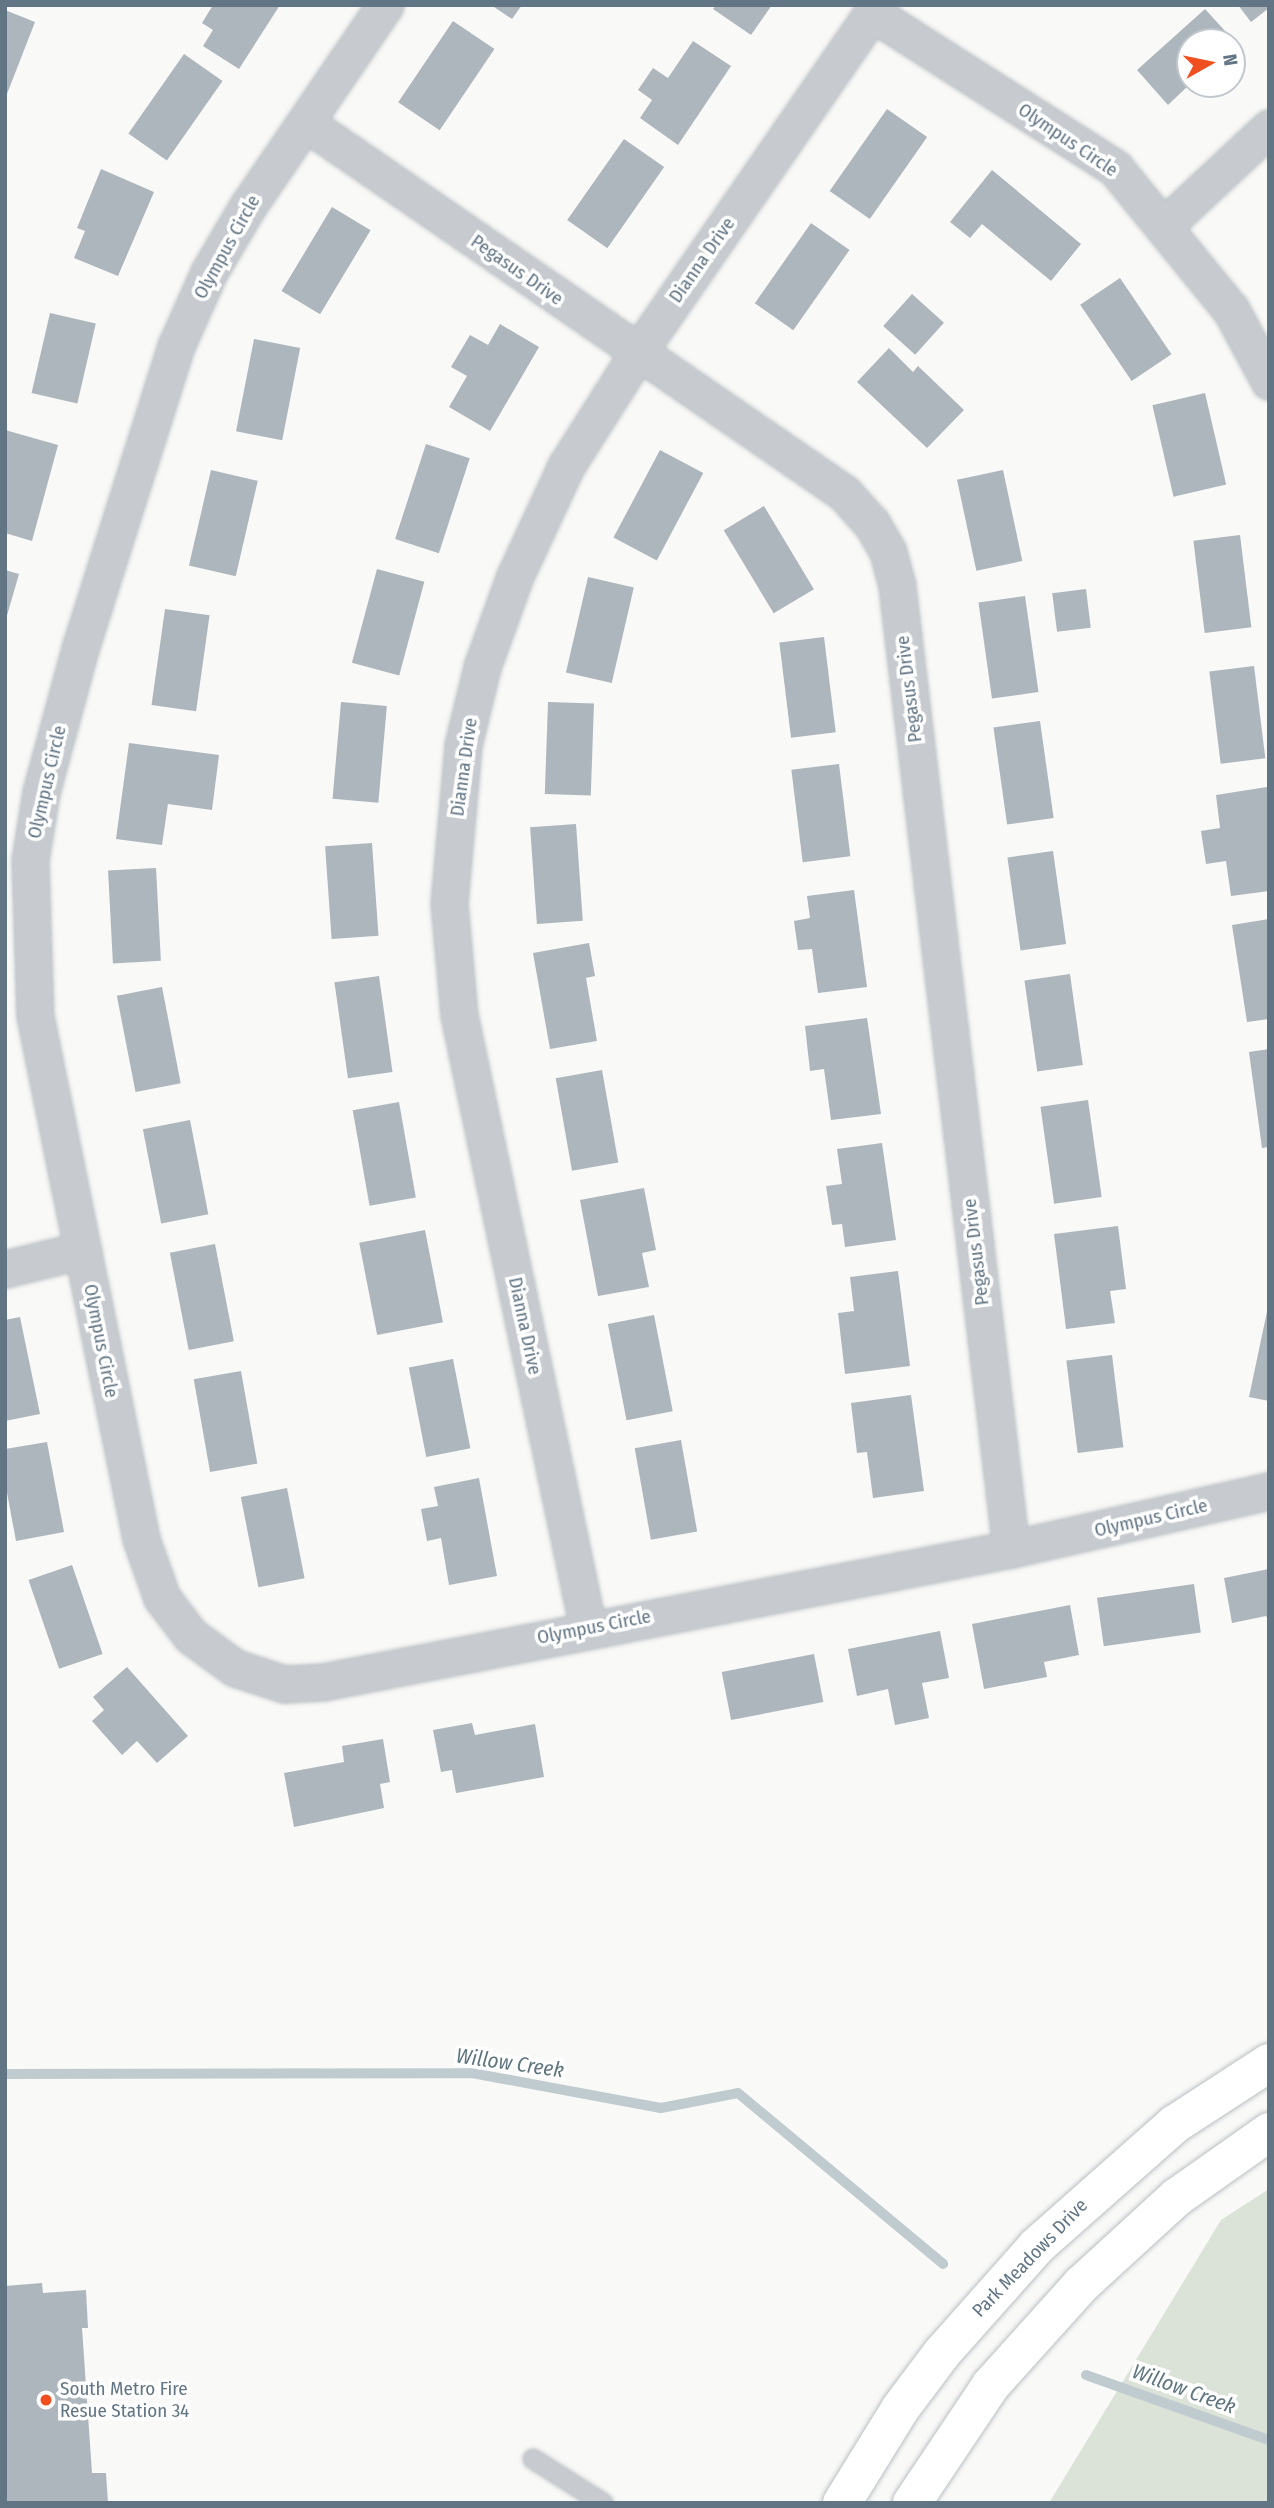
<!DOCTYPE html>
<style>
body{margin:0}
#map{position:relative;width:1274px;height:2508px;overflow:hidden;background:#f9f9f7;font-family:"Fira Sans Condensed",sans-serif}
div>[style]{position:absolute}
.green>*{inset:0;background:#dbe2d8}
.stream>*{height:10px;margin:-5px;padding:0 5px;transform-origin:5px;border-radius:5px;background:#c0cbd0}
.building>*{inset:0;background:#adb6bc;transform-origin:0 0}
.roads{filter:drop-shadow(0 0 2px #b9bfc3) drop-shadow(0 0 2px #b9bfc3)}
.lane>*{height:18px;margin:-9px;padding:0 9px;transform-origin:9px;border-radius:9px;background:#c7cbcf}
.street>*{height:35px;margin:-17.5px;padding:0 17.5px;transform-origin:17.5px;border-radius:17.5px;background:#c7cbcf}
.secondary>*{height:38px;margin:-19px;padding:0 19px;transform-origin:19px;border-radius:19px;background:#fff}
.dots>*{width:19px;height:19px;translate:-50% -50%;box-sizing:border-box;border:4px solid #fff;border-radius:50%}
span{translate:-50% -50%;white-space:nowrap;text-align:center;line-height:1.15;-webkit-text-stroke:7px #fff;paint-order:stroke}
.street-label{font-size:19px;color:#627584}
.poi-label{font-size:19px;color:#627584}
.left{translate:0 -50%;text-align:left}
.water-label{font-size:21px;color:#5e757e;font-style:italic}
.frame{position:absolute;inset:0;border:7px solid #627584;pointer-events:none}
.north{position:absolute;left:1176px;top:28px;width:70px;height:70px;box-sizing:border-box;background:#fff;border:2px solid #c0c8ce;border-radius:50%;rotate:81deg;font-size:19px;font-weight:700;line-height:28px;text-align:center;color:#627584}
.north::after{content:'';display:block;margin:auto;width:24px;height:32px;background:#f05020;clip-path:polygon(50% 0,100% 100%,50% 72%,0 100%)}
</style>
<div id="map">
<div class="green">
<i style="clip-path:polygon(1269px 2189px,1269px 2503px,1049px 2503px,1221px 2220px)"></i>
</div>
<div class="stream">
<i style="left:5px;top:2074px;width:467px;rotate:-0.1deg"></i>
<i style="left:472px;top:2073px;width:192px;rotate:10.5deg"></i>
<i style="left:661px;top:2108px;width:78px;rotate:-11deg"></i>
<i style="left:738px;top:2093px;width:267px;rotate:39.8deg"></i>
<i style="left:1086px;top:2375px;width:194px;rotate:19.6deg"></i>
</div>
<div class="building">
<i style="clip-path:polygon(213px 5px,280px 5px,239px 69px,203px 46px,213px 30px,202px 23px)"></i>
<i style="clip-path:polygon(491px 5px,522px 5px,512px 19px)"></i>
<i style="clip-path:polygon(716px 5px,772px 5px,751px 35px,713px 9px)"></i>
<i style="clip-path:polygon(1238px 5px,1269px 5px,1269px 8px,1251px 22px)"></i>
<i style="clip-path:polygon(1205px 9px,1236px 43px,1190px 42px,1190px 84px,1168px 105px,1137px 70px)"></i>
<i style="clip-path:polygon(5px 10px,35px 22px,5px 99px)"></i>
<i style="left:453px;top:21px;width:50px;height:98px;rotate:34deg"></i>
<i style="clip-path:polygon(693px 41px,731px 66px,678px 145px,640px 118px,652px 100px,638px 90px,653px 68px,668px 78px)"></i>
<i style="left:184px;top:54px;width:47px;height:97px;rotate:35deg"></i>
<i style="left:887px;top:109px;width:49px;height:100px;rotate:35deg"></i>
<i style="left:624px;top:139px;width:49px;height:99px;rotate:35deg"></i>
<i style="clip-path:polygon(101px 169px,154px 192px,118px 276px,74px 258px,85px 231px,77px 228px)"></i>
<i style="clip-path:polygon(992px 170px,1081px 244px,1051px 281px,982px 224px,970px 238px,950px 222px)"></i>
<i style="left:332px;top:207px;width:45px;height:98px;rotate:31deg"></i>
<i style="left:811px;top:223px;width:47px;height:98px;rotate:35deg"></i>
<i style="left:1120px;top:278px;width:92px;height:48px;rotate:56deg"></i>
<i style="left:912px;top:294px;width:43px;height:43px;rotate:42deg"></i>
<i style="left:50px;top:313px;width:47px;height:82px;rotate:13deg"></i>
<i style="clip-path:polygon(500px 324px,539px 347px,490px 431px,449px 407px,467px 376px,451px 367px,470px 335px,488px 345px)"></i>
<i style="left:254px;top:339px;width:47px;height:94px;rotate:11deg"></i>
<i style="clip-path:polygon(889px 348px,913px 372px,918px 366px,964px 410px,927px 448px,857px 382px)"></i>
<i style="left:1205px;top:393px;width:94px;height:54px;rotate:77deg"></i>
<i style="clip-path:polygon(5px 430px,58px 445px,32px 541px,5px 533px)"></i>
<i style="left:426px;top:444px;width:46px;height:100px;rotate:18deg"></i>
<i style="left:660px;top:450px;width:49px;height:99px;rotate:28deg"></i>
<i style="left:211px;top:470px;width:48px;height:98px;rotate:13deg"></i>
<i style="left:1003px;top:470px;width:93px;height:47px;rotate:78deg"></i>
<i style="left:764px;top:506px;width:97px;height:47px;rotate:59deg"></i>
<i style="left:1240px;top:535px;width:93px;height:47px;rotate:83deg"></i>
<i style="left:377px;top:569px;width:49px;height:97px;rotate:15deg"></i>
<i style="clip-path:polygon(5px 570px,19px 574px,6px 619px,5px 619px)"></i>
<i style="left:588px;top:577px;width:47px;height:98px;rotate:13deg"></i>
<i style="left:1086px;top:589px;width:39px;height:34px;rotate:83deg"></i>
<i style="left:1025px;top:596px;width:97px;height:47px;rotate:82deg"></i>
<i style="left:165px;top:609px;width:45px;height:97px;rotate:8deg"></i>
<i style="left:824px;top:637px;width:96px;height:45px;rotate:83deg"></i>
<i style="left:1254px;top:666px;width:93px;height:45px;rotate:83deg"></i>
<i style="left:341px;top:702px;width:46px;height:97px;rotate:5deg"></i>
<i style="left:548px;top:702px;width:46px;height:92px;rotate:2deg"></i>
<i style="left:1040px;top:721px;width:98px;height:47px;rotate:82deg"></i>
<i style="clip-path:polygon(129px 743px,219px 755px,212px 810px,168px 804px,162px 845px,116px 839px)"></i>
<i style="left:839px;top:764px;width:93px;height:48px;rotate:83deg"></i>
<i style="clip-path:polygon(1267px 787px,1269px 891px,1231px 896px,1226px 861px,1206px 864px,1201px 831px,1220px 828px,1216px 795px)"></i>
<i style="left:576px;top:824px;width:97px;height:46px;rotate:86deg"></i>
<i style="left:372px;top:843px;width:93px;height:47px;rotate:86deg"></i>
<i style="left:1053px;top:851px;width:94px;height:46px;rotate:82deg"></i>
<i style="left:156px;top:868px;width:93px;height:48px;rotate:87deg"></i>
<i style="clip-path:polygon(854px 890px,867px 987px,818px 993px,812px 949px,798px 950px,794px 921px,810px 918px,807px 896px)"></i>
<i style="clip-path:polygon(1269px 919px,1269px 1019px,1247px 1022px,1232px 925px)"></i>
<i style="clip-path:polygon(589px 943px,595px 976px,586px 978px,597px 1041px,550px 1049px,533px 953px)"></i>
<i style="left:1070px;top:974px;width:92px;height:46px;rotate:82deg"></i>
<i style="left:379px;top:976px;width:97px;height:45px;rotate:82deg"></i>
<i style="left:162px;top:987px;width:98px;height:46px;rotate:79deg"></i>
<i style="clip-path:polygon(867px 1018px,881px 1114px,831px 1120px,824px 1069px,810px 1071px,805px 1026px)"></i>
<i style="clip-path:polygon(1269px 1049px,1269px 1147px,1262px 1148px,1249px 1052px)"></i>
<i style="left:602px;top:1070px;width:94px;height:47px;rotate:80deg"></i>
<i style="left:1088px;top:1100px;width:98px;height:48px;rotate:82deg"></i>
<i style="left:399px;top:1102px;width:97px;height:47px;rotate:80deg"></i>
<i style="left:190px;top:1120px;width:96px;height:48px;rotate:79deg"></i>
<i style="clip-path:polygon(882px 1143px,896px 1240px,845px 1247px,842px 1224px,832px 1225px,826px 1186px,842px 1184px,837px 1149px)"></i>
<i style="clip-path:polygon(644px 1188px,656px 1250px,642px 1253px,649px 1287px,598px 1296px,580px 1200px)"></i>
<i style="clip-path:polygon(1118px 1226px,1126px 1289px,1110px 1291px,1115px 1323px,1066px 1329px,1054px 1234px)"></i>
<i style="left:425px;top:1230px;width:94px;height:67px;rotate:79deg"></i>
<i style="left:215px;top:1244px;width:99px;height:46px;rotate:79deg"></i>
<i style="clip-path:polygon(898px 1271px,910px 1366px,845px 1374px,838px 1313px,854px 1311px,850px 1277px)"></i>
<i style="clip-path:polygon(1269px 1302px,1269px 1401px,1249px 1397px)"></i>
<i style="left:654px;top:1315px;width:98px;height:47px;rotate:79deg"></i>
<i style="clip-path:polygon(20px 1317px,40px 1414px,5px 1421px,5px 1320px)"></i>
<i style="left:1112px;top:1355px;width:93px;height:46px;rotate:83deg"></i>
<i style="left:453px;top:1359px;width:91px;height:45px;rotate:79deg"></i>
<i style="left:241px;top:1371px;width:94px;height:48px;rotate:80deg"></i>
<i style="clip-path:polygon(911px 1395px,924px 1491px,873px 1498px,867px 1452px,857px 1453px,851px 1403px)"></i>
<i style="left:681px;top:1440px;width:93px;height:47px;rotate:80deg"></i>
<i style="clip-path:polygon(47px 1442px,64px 1532px,16px 1541px,5px 1482px,5px 1449px)"></i>
<i style="clip-path:polygon(479px 1478px,497px 1576px,449px 1585px,441px 1538px,427px 1541px,421px 1509px,438px 1506px,434px 1487px)"></i>
<i style="left:287px;top:1488px;width:92px;height:47px;rotate:79deg"></i>
<i style="left:72px;top:1565px;width:94px;height:46px;rotate:71deg"></i>
<i style="clip-path:polygon(1269px 1569px,1269px 1621px,1266px 1616px,1232px 1623px,1224px 1578px)"></i>
<i style="left:1194px;top:1584px;width:49px;height:98px;rotate:82deg"></i>
<i style="clip-path:polygon(1070px 1605px,1079px 1655px,1044px 1662px,1047px 1677px,984px 1689px,972px 1624px)"></i>
<i style="clip-path:polygon(940px 1631px,949px 1678px,922px 1683px,929px 1718px,895px 1725px,888px 1689px,857px 1696px,848px 1649px)"></i>
<i style="left:814px;top:1654px;width:49px;height:94px;rotate:79deg"></i>
<i style="clip-path:polygon(127px 1667px,188px 1736px,157px 1763px,137px 1741px,122px 1755px,92px 1721px,104px 1710px,93px 1697px)"></i>
<i style="clip-path:polygon(472px 1723px,475px 1735px,535px 1724px,544px 1777px,456px 1793px,452px 1770px,441px 1772px,433px 1730px)"></i>
<i style="clip-path:polygon(383px 1739px,390px 1782px,380px 1784px,384px 1808px,294px 1827px,284px 1773px,344px 1762px,342px 1746px)"></i>
<i style="clip-path:polygon(42px 2283px,43px 2293px,86px 2290px,88px 2328px,82px 2328px,92px 2473px,106px 2473px,108px 2503px,5px 2503px,5px 2286px)"></i>
</div>
<div class="roads">
<div class="lane">
<i style="left:533px;top:2459px;width:83px;rotate:32.2deg"></i>
</div>
<div class="street">
<i style="left:385px;top:5px;width:241px;rotate:124.3deg"></i>
<i style="left:249px;top:204px;width:79px;rotate:120.5deg"></i>
<i style="left:209px;top:272px;width:81px;rotate:114deg"></i>
<i style="left:176px;top:346px;width:314px;rotate:107.6deg"></i>
<i style="left:81px;top:645px;width:152px;rotate:105.2deg"></i>
<i style="left:41px;top:792px;width:69px;rotate:99.2deg"></i>
<i style="left:30px;top:860px;width:156px;rotate:88.2deg"></i>
<i style="left:35px;top:1016px;width:534px;rotate:78.54deg"></i>
<i style="left:141px;top:1539px;width:63px;rotate:70.4deg"></i>
<i style="left:162px;top:1598px;width:48px;rotate:52.7deg"></i>
<i style="left:191px;top:1636px;width:54px;rotate:36deg"></i>
<i style="left:235px;top:1668px;width:52px;rotate:18.1deg"></i>
<i style="left:284px;top:1684px;width:39px;rotate:-3deg"></i>
<i style="left:323px;top:1682px;width:701px;rotate:-10.94deg"></i>
<i style="left:1011px;top:1549px;width:264px;rotate:-12.7deg"></i>
<i style="left:872px;top:13px;width:288px;rotate:32.5deg"></i>
<i style="left:1115px;top:168px;width:183px;rotate:50.8deg"></i>
<i style="left:1231px;top:310px;width:81px;rotate:61.8deg"></i>
<i style="left:306px;top:123px;width:653px;rotate:34.52deg"></i>
<i style="left:844px;top:493px;width:42px;rotate:47.9deg"></i>
<i style="left:872px;top:524px;width:32px;rotate:60deg"></i>
<i style="left:888px;top:552px;width:35px;rotate:75deg"></i>
<i style="left:897px;top:586px;width:970px;rotate:83.25deg"></i>
<i style="left:1164px;top:226px;width:144px;rotate:-43deg"></i>
<i style="left:5px;top:1269px;width:80px;rotate:-13.7deg"></i>
<i style="left:588px;top:1628px;width:626px;rotate:-101.88deg"></i>
<i style="left:459px;top:1015px;width:112px;rotate:-95.1deg"></i>
<i style="left:449px;top:903px;width:159px;rotate:-84.9deg"></i>
<i style="left:463px;top:745px;width:80px;rotate:-76.3deg"></i>
<i style="left:482px;top:667px;width:97px;rotate:-70.1deg"></i>
<i style="left:515px;top:576px;width:121px;rotate:-65.1deg"></i>
<i style="left:566px;top:466px;width:133px;rotate:-57.6deg"></i>
<i style="left:637px;top:354px;width:424px;rotate:-55.4deg"></i>
</div>
<div class="secondary">
<i style="left:842px;top:2503px;width:110px;rotate:-58.3deg"></i>
<i style="left:900px;top:2409px;width:70px;rotate:-53.1deg"></i>
<i style="left:942px;top:2353px;width:143px;rotate:-48.4deg"></i>
<i style="left:1037px;top:2246px;width:184px;rotate:-41.5deg"></i>
<i style="left:1175px;top:2124px;width:112px;rotate:-33deg"></i>
<i style="left:912px;top:2503px;width:142px;rotate:-56.2deg"></i>
<i style="left:991px;top:2385px;width:135px;rotate:-48deg"></i>
<i style="left:1081px;top:2285px;width:130px;rotate:-42.5deg"></i>
<i style="left:1177px;top:2197px;width:113px;rotate:-35.2deg"></i>
</div>
</div>
<div class="dots">
<i style="left:46px;top:2400px;background:#f05020"></i>
</div>
<div class="street-label">
<span style="left:1068px;top:140px;rotate:34deg">Olympus Circle</span>
<span style="left:227px;top:247px;rotate:-61deg">Olympus Circle</span>
<span style="left:702px;top:260px;rotate:-55deg">Dianna Drive</span>
<span style="left:517px;top:270px;rotate:35deg">Pegasus Drive</span>
<span style="left:909px;top:689px;rotate:-97deg">Pegasus Drive</span>
<span style="left:464px;top:767px;rotate:-82deg">Dianna Drive</span>
<span style="left:47px;top:782px;rotate:-77deg">Olympus Circle</span>
<span style="left:976px;top:1252px;rotate:-97deg">Pegasus Drive</span>
<span style="left:525px;top:1326px;rotate:78deg">Dianna Drive</span>
<span style="left:101px;top:1341px;rotate:79deg">Olympus Circle</span>
<span style="left:1151px;top:1518px;rotate:-13deg">Olympus Circle</span>
<span style="left:594px;top:1627px;rotate:-11deg">Olympus Circle</span>
<span style="left:1030px;top:2258px;rotate:-46deg">Park Meadows Drive</span>
</div>
<div class="poi-label">
<span class="left" style="left:60px;top:2400px">South Metro Fire<br>Resue Station 34</span>
</div>
<div class="water-label">
<span style="left:510px;top:2063px;rotate:8deg">Willow Creek</span>
<span style="left:1184px;top:2389px;rotate:20deg">Willow Creek</span>
</div>
<div class="frame"></div>
<div class="north">N</div>
</div>
